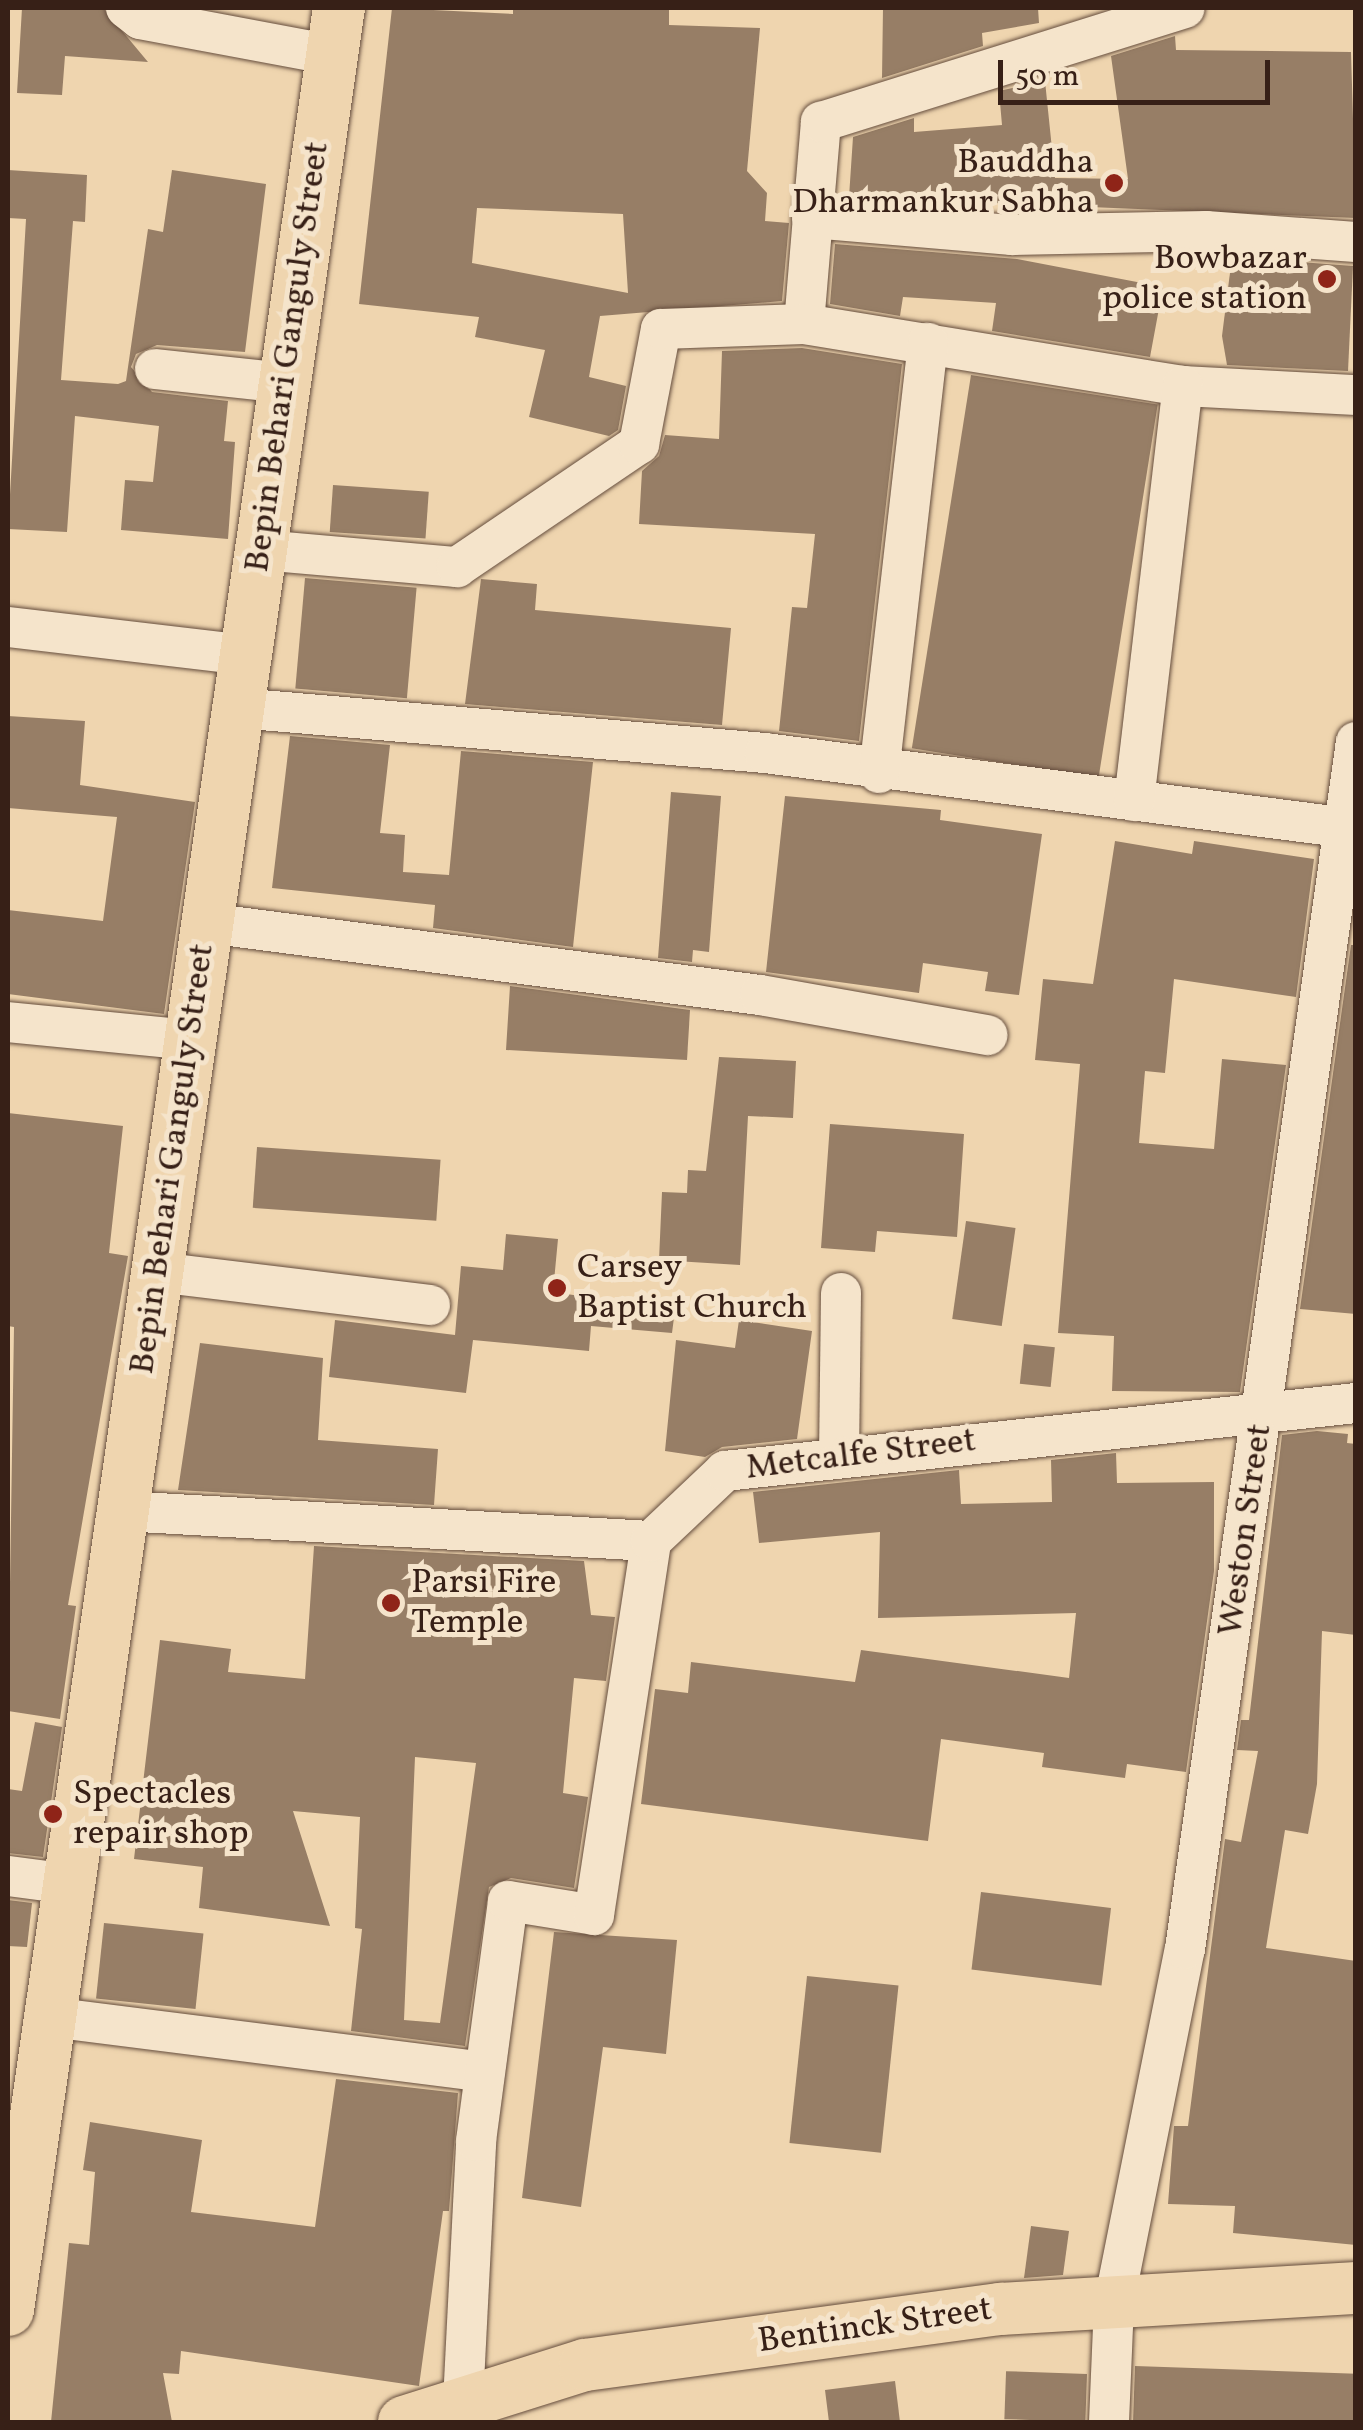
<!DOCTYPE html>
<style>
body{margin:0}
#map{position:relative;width:1363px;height:2430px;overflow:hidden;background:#efd5af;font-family:Vollkorn,serif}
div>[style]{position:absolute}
.building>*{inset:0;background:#977e66;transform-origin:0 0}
.roads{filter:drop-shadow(0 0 2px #654d3d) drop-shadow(0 0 2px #654d3d)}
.minor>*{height:40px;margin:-20px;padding:0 20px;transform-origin:20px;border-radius:20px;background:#f5e4cb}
.major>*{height:52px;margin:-26px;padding:0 26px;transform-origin:26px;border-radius:26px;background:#efd5af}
.dots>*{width:28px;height:28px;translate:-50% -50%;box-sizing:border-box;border:5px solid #f5e4cb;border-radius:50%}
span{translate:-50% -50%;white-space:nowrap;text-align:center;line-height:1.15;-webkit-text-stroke:10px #f5e4cb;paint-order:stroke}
.poi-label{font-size:35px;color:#372017}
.right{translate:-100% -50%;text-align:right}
.left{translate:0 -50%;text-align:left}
.street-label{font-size:35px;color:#372017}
.frame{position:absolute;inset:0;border:10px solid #372017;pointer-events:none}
.scale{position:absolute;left:998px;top:60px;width:272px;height:45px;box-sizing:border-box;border:5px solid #372017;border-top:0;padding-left:12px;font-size:30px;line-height:35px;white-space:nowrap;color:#372017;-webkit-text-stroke:8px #f5e4cb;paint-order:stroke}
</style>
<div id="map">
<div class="building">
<i style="clip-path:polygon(22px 8px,103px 8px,148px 62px,65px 56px,62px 95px,17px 93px)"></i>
<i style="clip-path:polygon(evenodd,392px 8px,513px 14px,513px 8px,669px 8px,669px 25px,760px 28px,747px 171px,767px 193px,765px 221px,789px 223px,782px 301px,600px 316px,589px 377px,626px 386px,618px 430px,609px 436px,529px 417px,545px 350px,475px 337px,479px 317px,359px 304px,392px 8px,477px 208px,623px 214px,628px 293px,472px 263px,477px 208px)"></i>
<i style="clip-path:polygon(883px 8px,1038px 8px,1039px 23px,982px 33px,983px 46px,882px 78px)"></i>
<i style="clip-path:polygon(1175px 36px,1176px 50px,1351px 52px,1356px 218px,849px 197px,853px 137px,914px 118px,914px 132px,1002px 125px,999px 91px,1045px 81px,1055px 178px,1128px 179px,1111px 56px)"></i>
<i style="clip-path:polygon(8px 170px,87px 175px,85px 222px,73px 221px,61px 380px,118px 384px,126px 381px,148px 229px,163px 232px,172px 170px,266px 184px,245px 352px,157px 345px,136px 354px,131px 367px,152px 392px,228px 401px,224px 441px,235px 442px,228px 539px,121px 530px,125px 480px,153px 482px,159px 426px,75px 416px,67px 532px,8px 529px,26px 219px,8px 218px)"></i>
<i style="clip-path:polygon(835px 244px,1017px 259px,1163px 287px,1150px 357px,992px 331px,996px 303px,903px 297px,900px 316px,830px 304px)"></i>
<i style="clip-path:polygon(1232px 257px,1353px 266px,1348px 371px,1227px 365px,1222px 336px)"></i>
<i style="clip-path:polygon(802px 348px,902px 364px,859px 741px,779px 731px,792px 607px,807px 608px,815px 534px,639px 524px,642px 471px,659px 456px,665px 435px,719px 439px,722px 351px)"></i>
<i style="left:971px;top:375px;width:189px;height:378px;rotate:9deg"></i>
<i style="left:333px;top:485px;width:96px;height:47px;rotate:4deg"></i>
<i style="left:305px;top:578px;width:112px;height:111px;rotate:5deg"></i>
<i style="clip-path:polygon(481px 579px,537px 584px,535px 610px,731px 628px,722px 725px,465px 704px)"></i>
<i style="clip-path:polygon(8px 716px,85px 721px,80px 785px,195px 802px,164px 1014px,8px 994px,8px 910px,103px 921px,117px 817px,8px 808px)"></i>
<i style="clip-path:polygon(290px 736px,390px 745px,380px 833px,405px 835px,403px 872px,449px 875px,461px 751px,593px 762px,573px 947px,433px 928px,435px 905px,272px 888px)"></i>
<i style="clip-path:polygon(671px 792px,721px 796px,709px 952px,693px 950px,692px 962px,658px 958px)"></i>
<i style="clip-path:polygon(785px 796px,941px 810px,940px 820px,1042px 834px,1019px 995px,985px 991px,988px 972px,923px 963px,919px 993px,766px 972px)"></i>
<i style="clip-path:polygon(1115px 841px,1192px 854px,1194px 841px,1314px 859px,1296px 997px,1174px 979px,1165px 1073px,1145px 1071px,1139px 1143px,1214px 1149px,1222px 1059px,1286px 1065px,1240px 1392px,1112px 1391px,1114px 1336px,1058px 1333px,1080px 1064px,1035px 1060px,1043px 979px,1093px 984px)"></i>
<i style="clip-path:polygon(1351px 945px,1356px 945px,1356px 1314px,1300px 1309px)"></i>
<i style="clip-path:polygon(510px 986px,690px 1010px,687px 1060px,506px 1050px)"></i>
<i style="clip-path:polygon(719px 1057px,796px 1061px,793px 1118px,748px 1116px,740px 1265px,659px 1260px,662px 1192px,687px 1193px,688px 1170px,706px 1171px)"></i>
<i style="clip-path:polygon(8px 1113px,123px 1126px,109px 1253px,128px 1256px,68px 1605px,76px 1606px,60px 1719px,8px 1711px,14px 1327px,8px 1326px)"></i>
<i style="clip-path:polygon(830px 1124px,964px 1134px,957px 1237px,877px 1231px,875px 1252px,821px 1248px)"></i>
<i style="left:257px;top:1147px;width:184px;height:61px;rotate:4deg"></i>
<i style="left:966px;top:1221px;width:50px;height:99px;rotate:8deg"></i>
<i style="clip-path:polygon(506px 1234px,558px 1239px,553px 1292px,675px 1310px,672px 1333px,591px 1326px,589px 1351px,473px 1340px,466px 1393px,329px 1377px,335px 1320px,455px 1335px,461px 1266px,503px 1270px)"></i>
<i style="clip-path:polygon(739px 1320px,812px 1331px,797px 1439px,722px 1447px,705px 1457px,665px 1451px,676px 1340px,735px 1348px)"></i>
<i style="clip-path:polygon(200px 1343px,323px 1358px,318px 1440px,438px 1449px,434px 1505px,178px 1490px)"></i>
<i style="left:1024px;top:1344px;width:31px;height:40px;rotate:6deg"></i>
<i style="clip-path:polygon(1317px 1431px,1348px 1434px,1347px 1443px,1356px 1444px,1356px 1635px,1322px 1631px,1317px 1784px,1308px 1834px,1285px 1830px,1266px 1948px,1356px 1961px,1356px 2245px,1233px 2233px,1235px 2206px,1168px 2204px,1174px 2126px,1188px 2126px,1225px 1839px,1241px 1842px,1258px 1751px,1237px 1750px,1241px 1720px,1249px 1720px,1282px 1435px)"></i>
<i style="clip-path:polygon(1116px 1453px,1117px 1483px,1214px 1482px,1214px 1571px,1186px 1772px,1127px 1764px,1125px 1778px,1042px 1767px,1044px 1753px,941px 1739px,928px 1841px,641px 1804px,655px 1689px,688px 1693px,691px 1662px,855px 1682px,861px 1650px,1069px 1678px,1076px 1613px,878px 1618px,880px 1532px,759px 1543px,753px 1492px,959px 1470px,961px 1504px,1052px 1502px,1051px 1460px)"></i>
<i style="clip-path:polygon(evenodd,314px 1546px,584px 1561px,591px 1615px,615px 1617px,606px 1681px,574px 1678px,563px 1793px,588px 1797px,574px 1888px,511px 1878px,489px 1887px,465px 2046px,351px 2031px,362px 1929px,355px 1928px,360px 1817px,293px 1811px,330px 1926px,199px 1908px,203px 1867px,134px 1859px,160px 1640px,231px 1649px,228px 1672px,305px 1679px,314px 1546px,415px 1757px,476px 1763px,440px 2023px,404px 2020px,415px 1757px)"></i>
<i style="clip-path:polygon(35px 1722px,62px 1727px,43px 1857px,8px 1853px,8px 1789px,22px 1791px)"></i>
<i style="left:981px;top:1892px;width:131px;height:78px;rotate:7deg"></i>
<i style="clip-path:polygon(8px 1900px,32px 1903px,27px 1947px,8px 1946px)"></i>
<i style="left:104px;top:1923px;width:100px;height:76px;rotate:6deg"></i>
<i style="clip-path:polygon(554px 1932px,677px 1940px,666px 2054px,603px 2047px,581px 2207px,522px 2198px)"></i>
<i style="left:807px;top:1976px;width:92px;height:168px;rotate:6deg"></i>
<i style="clip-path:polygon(336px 2079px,458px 2093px,449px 2211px,443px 2211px,419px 2386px,181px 2351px,179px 2374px,163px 2373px,172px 2422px,51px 2422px,69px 2243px,89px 2245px,95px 2172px,83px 2170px,90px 2122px,202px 2140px,191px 2212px,315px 2227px)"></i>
<i style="clip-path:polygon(1031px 2226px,1069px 2231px,1063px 2275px,1024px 2278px)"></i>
<i style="left:1135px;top:2366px;width:221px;height:56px;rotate:2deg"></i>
<i style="left:1087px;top:2374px;width:48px;height:81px;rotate:92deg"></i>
<i style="clip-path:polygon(895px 2381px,900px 2422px,829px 2422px,825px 2390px)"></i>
</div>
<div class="roads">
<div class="minor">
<i style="left:126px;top:8px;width:18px;rotate:38deg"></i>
<i style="left:140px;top:19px;width:195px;rotate:10.6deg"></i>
<i style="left:812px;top:218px;width:201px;rotate:4.9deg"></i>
<i style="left:1012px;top:235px;width:194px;rotate:-1.2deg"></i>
<i style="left:1206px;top:231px;width:150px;rotate:4.2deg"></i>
<i style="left:804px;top:324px;width:203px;rotate:-85.2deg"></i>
<i style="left:821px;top:122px;width:381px;rotate:-17.4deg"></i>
<i style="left:155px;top:369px;width:131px;rotate:6.1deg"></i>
<i style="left:261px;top:550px;width:197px;rotate:5deg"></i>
<i style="left:457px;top:567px;width:220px;rotate:-34.1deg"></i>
<i style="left:639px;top:444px;width:117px;rotate:-79.2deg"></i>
<i style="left:661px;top:329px;width:143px;rotate:-2deg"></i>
<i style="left:804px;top:324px;width:384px;rotate:9.3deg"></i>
<i style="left:1183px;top:386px;width:173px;rotate:3deg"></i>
<i style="left:8px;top:627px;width:240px;rotate:6.7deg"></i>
<i style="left:238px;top:708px;width:529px;rotate:4.88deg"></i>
<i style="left:765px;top:753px;width:580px;rotate:7.33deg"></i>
<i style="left:879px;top:773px;width:433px;rotate:-83.5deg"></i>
<i style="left:1134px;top:801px;width:418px;rotate:-83.3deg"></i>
<i style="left:207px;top:923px;width:558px;rotate:7.42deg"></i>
<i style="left:760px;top:995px;width:231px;rotate:10deg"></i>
<i style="left:8px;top:1022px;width:183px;rotate:5.6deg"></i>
<i style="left:157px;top:1272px;width:275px;rotate:6.9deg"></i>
<i style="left:839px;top:1457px;width:164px;rotate:-89.3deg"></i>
<i style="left:122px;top:1511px;width:530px;rotate:3.25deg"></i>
<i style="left:8px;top:1876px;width:62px;rotate:7.5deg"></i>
<i style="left:50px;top:2017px;width:437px;rotate:7.2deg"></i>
<i style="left:462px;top:2422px;width:281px;rotate:-87.1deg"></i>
<i style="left:476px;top:2141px;width:242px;rotate:-82.4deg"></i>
<i style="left:508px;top:1901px;width:87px;rotate:9.2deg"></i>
<i style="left:594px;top:1915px;width:378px;rotate:-81.3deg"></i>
<i style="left:651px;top:1541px;width:102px;rotate:-43.4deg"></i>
<i style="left:725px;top:1471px;width:635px;rotate:-6.15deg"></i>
<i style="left:1109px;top:2422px;width:119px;rotate:-87.6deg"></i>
<i style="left:1114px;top:2303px;width:361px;rotate:-78.7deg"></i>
<i style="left:1185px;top:1949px;width:1219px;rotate:-81.94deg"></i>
</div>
<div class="major">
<i style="left:8px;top:2310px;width:2326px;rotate:-81.82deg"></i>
<i style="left:404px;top:2422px;width:190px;rotate:-17.5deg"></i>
<i style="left:585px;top:2365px;width:420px;rotate:-7.7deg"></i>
<i style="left:1001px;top:2309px;width:356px;rotate:-3.4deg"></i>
</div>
</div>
<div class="dots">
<i style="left:1114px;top:183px;background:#8f2418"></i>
<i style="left:1327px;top:279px;background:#8f2418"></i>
<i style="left:557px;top:1288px;background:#8f2418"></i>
<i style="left:391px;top:1603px;background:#8f2418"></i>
<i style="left:53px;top:1814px;background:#8f2418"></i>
</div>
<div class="poi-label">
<span class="right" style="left:1094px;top:183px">Bauddha<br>Dharmankur Sabha</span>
<span class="right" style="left:1307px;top:279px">Bowbazar<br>police station</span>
<span class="left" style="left:577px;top:1288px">Carsey<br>Baptist Church</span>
<span class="left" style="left:411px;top:1603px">Parsi Fire<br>Temple</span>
<span class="left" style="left:73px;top:1814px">Spectacles<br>repair shop</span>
</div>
<div class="street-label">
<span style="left:288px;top:357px;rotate:-82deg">Bepin Behari Ganguly Street</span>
<span style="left:173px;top:1159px;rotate:-82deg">Bepin Behari Ganguly Street</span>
<span style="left:861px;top:1455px;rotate:-7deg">Metcalfe Street</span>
<span style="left:1246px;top:1530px;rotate:-82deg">Weston Street</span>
<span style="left:875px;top:2326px;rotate:-8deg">Bentinck Street</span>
</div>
<div class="frame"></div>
<div class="scale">50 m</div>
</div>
